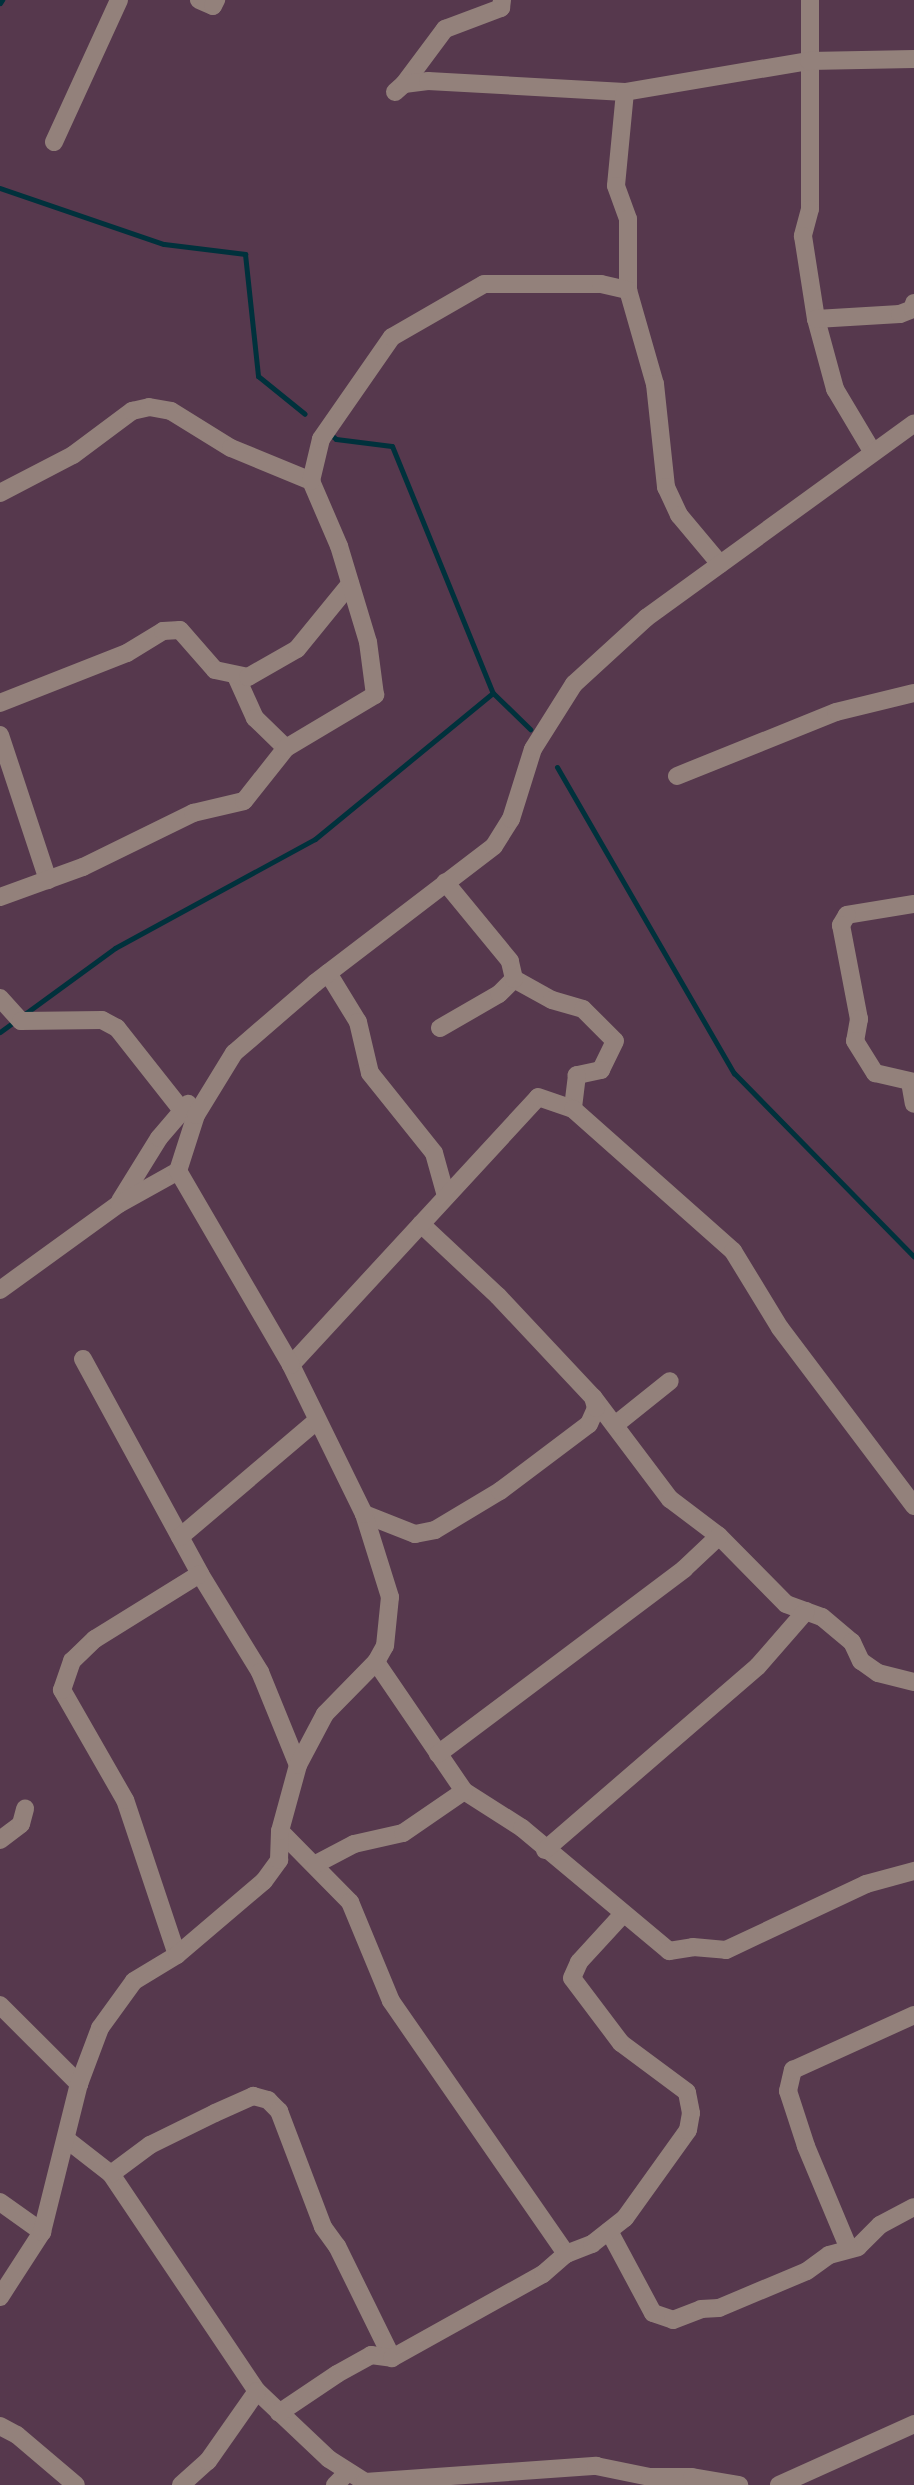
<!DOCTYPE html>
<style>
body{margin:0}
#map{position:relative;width:914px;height:2485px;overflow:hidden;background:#56384d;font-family:"Public Sans",sans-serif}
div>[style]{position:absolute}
.stream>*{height:5px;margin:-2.5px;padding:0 2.5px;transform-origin:2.5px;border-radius:2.5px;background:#00313c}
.minor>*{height:18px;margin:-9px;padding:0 9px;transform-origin:9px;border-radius:9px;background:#93817b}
span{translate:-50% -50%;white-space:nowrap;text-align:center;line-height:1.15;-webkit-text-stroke:5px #33252e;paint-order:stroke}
</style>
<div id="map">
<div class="stream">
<i style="left:0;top:3px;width:4px;rotate:-56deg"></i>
<i style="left:0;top:188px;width:173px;rotate:18.9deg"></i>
<i style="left:164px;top:244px;width:82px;rotate:7deg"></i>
<i style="left:245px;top:254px;width:123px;rotate:83.9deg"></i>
<i style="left:258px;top:376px;width:60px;rotate:39deg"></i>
<i style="left:329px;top:433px;width:9px;rotate:41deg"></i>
<i style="left:336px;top:439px;width:56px;rotate:7.1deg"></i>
<i style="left:392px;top:446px;width:267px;rotate:67.8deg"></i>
<i style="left:493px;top:693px;width:52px;rotate:44.2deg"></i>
<i style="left:557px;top:767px;width:354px;rotate:60deg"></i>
<i style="left:734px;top:1073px;width:257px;rotate:45.6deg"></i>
<i style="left:0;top:1032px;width:142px;rotate:-36.1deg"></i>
<i style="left:115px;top:948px;width:228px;rotate:-28.6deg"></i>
<i style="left:315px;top:839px;width:230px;rotate:-39.4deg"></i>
</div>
<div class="minor">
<i style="left:199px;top:0;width:15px;rotate:23deg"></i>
<i style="left:213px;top:6px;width:7px;rotate:-63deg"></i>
<i style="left:810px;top:0;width:209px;rotate:90deg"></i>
<i style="left:810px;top:209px;width:28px;rotate:105deg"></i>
<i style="left:803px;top:236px;width:84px;rotate:81.1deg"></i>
<i style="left:816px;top:319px;width:73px;rotate:74.8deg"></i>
<i style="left:835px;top:389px;width:72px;rotate:59.2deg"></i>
<i style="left:404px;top:84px;width:69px;rotate:-53.3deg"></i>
<i style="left:445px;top:29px;width:60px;rotate:-20.6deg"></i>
<i style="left:501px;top:8px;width:8px;rotate:-83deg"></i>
<i style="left:395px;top:92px;width:12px;rotate:-42deg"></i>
<i style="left:404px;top:84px;width:24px;rotate:-7deg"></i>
<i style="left:428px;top:81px;width:197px;rotate:3.2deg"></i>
<i style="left:625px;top:92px;width:187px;rotate:-9.6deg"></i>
<i style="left:809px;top:61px;width:105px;rotate:-1.1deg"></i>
<i style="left:625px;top:92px;width:94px;rotate:95.5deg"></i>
<i style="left:616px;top:186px;width:35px;rotate:70deg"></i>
<i style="left:628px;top:219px;width:71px;rotate:90deg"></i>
<i style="left:628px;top:290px;width:98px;rotate:74deg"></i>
<i style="left:655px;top:384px;width:104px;rotate:83.9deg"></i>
<i style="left:666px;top:487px;width:31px;rotate:65deg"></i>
<i style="left:679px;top:515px;width:64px;rotate:50.1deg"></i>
<i style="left:54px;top:142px;width:156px;rotate:-65.4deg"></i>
<i style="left:816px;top:319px;width:84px;rotate:-3.4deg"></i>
<i style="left:900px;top:314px;width:14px;rotate:-21deg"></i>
<i style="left:913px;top:309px;width:6px;rotate:-81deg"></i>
<i style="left:0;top:493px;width:82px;rotate:-27.5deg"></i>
<i style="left:73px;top:455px;width:74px;rotate:-36.7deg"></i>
<i style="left:132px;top:411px;width:17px;rotate:-13deg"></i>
<i style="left:149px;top:407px;width:22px;rotate:10deg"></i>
<i style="left:171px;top:411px;width:70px;rotate:31.7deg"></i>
<i style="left:231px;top:448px;width:87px;rotate:22.4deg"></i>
<i style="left:236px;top:676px;width:46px;rotate:65.7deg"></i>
<i style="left:255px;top:718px;width:43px;rotate:44.1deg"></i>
<i style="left:0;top:703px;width:136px;rotate:-21.5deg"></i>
<i style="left:127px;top:653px;width:42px;rotate:-31.4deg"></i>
<i style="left:163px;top:631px;width:17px;rotate:-3deg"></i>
<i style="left:180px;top:630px;width:53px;rotate:48.8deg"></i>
<i style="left:215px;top:670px;width:34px;rotate:12deg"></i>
<i style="left:248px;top:677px;width:56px;rotate:-29.7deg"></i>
<i style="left:297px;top:649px;width:84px;rotate:-50.8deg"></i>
<i style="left:0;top:735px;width:153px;rotate:71.7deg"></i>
<i style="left:677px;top:776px;width:171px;rotate:-21.9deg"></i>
<i style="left:836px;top:712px;width:80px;rotate:-13.7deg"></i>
<i style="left:0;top:897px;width:88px;rotate:-19.9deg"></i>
<i style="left:83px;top:867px;width:123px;rotate:-26.1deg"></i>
<i style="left:193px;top:813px;width:52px;rotate:-13.2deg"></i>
<i style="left:244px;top:801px;width:68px;rotate:-51.6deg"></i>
<i style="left:286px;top:748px;width:104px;rotate:-30.8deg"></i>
<i style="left:375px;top:695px;width:53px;rotate:-97.5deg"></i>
<i style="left:368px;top:642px;width:100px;rotate:-106.8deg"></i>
<i style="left:339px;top:546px;width:71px;rotate:-113.3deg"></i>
<i style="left:311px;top:481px;width:43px;rotate:-76.6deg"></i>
<i style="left:321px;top:439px;width:124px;rotate:-55.2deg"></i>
<i style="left:392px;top:337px;width:106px;rotate:-29.9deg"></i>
<i style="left:484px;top:284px;width:117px"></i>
<i style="left:601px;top:284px;width:28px;rotate:13deg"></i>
<i style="left:914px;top:904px;width:68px;rotate:170.7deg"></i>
<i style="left:847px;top:915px;width:12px;rotate:121deg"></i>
<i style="left:841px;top:925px;width:96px;rotate:79.2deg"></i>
<i style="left:859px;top:1019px;width:22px;rotate:100deg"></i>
<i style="left:855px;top:1041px;width:38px;rotate:58deg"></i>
<i style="left:875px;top:1073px;width:40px;rotate:13deg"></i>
<i style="left:328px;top:973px;width:57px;rotate:58.5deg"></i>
<i style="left:358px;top:1022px;width:52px;rotate:76.8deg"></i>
<i style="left:370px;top:1073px;width:102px;rotate:51.3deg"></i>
<i style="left:434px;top:1153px;width:45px;rotate:74.4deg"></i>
<i style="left:514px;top:979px;width:43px;rotate:28.9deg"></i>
<i style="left:552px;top:1000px;width:32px;rotate:16deg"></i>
<i style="left:583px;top:1009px;width:45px;rotate:45deg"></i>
<i style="left:615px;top:1041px;width:32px;rotate:116deg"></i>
<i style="left:601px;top:1070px;width:25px;rotate:168deg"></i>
<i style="left:577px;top:1075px;width:34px;rotate:97deg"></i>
<i style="left:0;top:998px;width:31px;rotate:48deg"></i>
<i style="left:21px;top:1021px;width:81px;rotate:-0.7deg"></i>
<i style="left:102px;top:1020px;width:17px;rotate:28deg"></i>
<i style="left:117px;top:1028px;width:103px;rotate:51.7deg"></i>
<i style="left:440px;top:1028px;width:68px;rotate:-30deg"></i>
<i style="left:499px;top:994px;width:21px;rotate:-45deg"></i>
<i style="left:514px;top:979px;width:18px;rotate:-103deg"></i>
<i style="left:510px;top:961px;width:102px;rotate:-129.4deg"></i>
<i style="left:910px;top:1082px;width:22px;rotate:80deg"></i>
<i style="left:120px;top:1201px;width:74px;rotate:-58.2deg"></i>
<i style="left:159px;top:1138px;width:45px;rotate:-49.5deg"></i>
<i style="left:421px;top:1224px;width:105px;rotate:43.1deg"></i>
<i style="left:498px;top:1296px;width:139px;rotate:46.8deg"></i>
<i style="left:593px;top:1397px;width:128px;rotate:53deg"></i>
<i style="left:670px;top:1499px;width:61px;rotate:37.1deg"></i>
<i style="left:719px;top:1536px;width:95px;rotate:45.4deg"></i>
<i style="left:786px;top:1604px;width:38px;rotate:20deg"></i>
<i style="left:822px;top:1617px;width:39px;rotate:40deg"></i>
<i style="left:852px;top:1642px;width:21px;rotate:65deg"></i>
<i style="left:861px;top:1661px;width:21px;rotate:35deg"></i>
<i style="left:878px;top:1673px;width:37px;rotate:14deg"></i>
<i style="left:0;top:1290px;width:147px;rotate:-35.9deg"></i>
<i style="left:119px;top:1204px;width:68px;rotate:-29.2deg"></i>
<i style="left:178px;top:1171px;width:59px;rotate:-72.2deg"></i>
<i style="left:196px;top:1115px;width:73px;rotate:-58.5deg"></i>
<i style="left:234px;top:1053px;width:107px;rotate:-40.8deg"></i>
<i style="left:315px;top:983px;width:225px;rotate:-37.4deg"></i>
<i style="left:494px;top:846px;width:32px;rotate:-58deg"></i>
<i style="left:511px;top:819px;width:73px;rotate:-72.6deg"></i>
<i style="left:533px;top:749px;width:77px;rotate:-57.8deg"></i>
<i style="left:574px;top:684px;width:98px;rotate:-42.5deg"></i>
<i style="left:646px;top:618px;width:331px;rotate:-36deg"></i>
<i style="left:83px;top:1359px;width:245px;rotate:61.4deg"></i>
<i style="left:200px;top:1574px;width:115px;rotate:58.5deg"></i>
<i style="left:260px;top:1672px;width:100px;rotate:67.8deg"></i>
<i style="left:291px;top:1365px;width:364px;rotate:-47.3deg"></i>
<i style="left:538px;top:1097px;width:37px;rotate:19deg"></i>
<i style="left:573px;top:1109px;width:214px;rotate:41.6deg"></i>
<i style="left:733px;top:1251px;width:90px;rotate:58.6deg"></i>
<i style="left:780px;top:1328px;width:223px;rotate:53deg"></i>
<i style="left:615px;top:1425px;width:70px;rotate:-38.7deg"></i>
<i style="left:364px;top:1514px;width:55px;rotate:21.4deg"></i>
<i style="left:415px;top:1534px;width:20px;rotate:-11deg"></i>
<i style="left:435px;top:1530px;width:76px;rotate:-31deg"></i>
<i style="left:500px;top:1491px;width:111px;rotate:-37deg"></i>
<i style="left:589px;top:1424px;width:17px;rotate:-66deg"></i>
<i style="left:596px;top:1408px;width:11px;rotate:-105deg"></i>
<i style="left:180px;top:1537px;width:177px;rotate:-40.4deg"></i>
<i style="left:376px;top:1662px;width:156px;rotate:55.7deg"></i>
<i style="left:464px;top:1791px;width:69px;rotate:32.5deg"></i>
<i style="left:522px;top:1828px;width:192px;rotate:39.9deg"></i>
<i style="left:669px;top:1951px;width:24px;rotate:-9deg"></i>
<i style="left:693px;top:1947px;width:33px;rotate:5deg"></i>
<i style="left:726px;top:1950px;width:155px;rotate:-25.2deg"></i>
<i style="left:866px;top:1884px;width:50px;rotate:-15.2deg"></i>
<i style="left:438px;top:1754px;width:308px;rotate:-36.9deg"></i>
<i style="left:684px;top:1569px;width:48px;rotate:-43.3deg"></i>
<i style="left:280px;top:1831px;width:100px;rotate:45.4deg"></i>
<i style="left:350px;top:1902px;width:107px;rotate:67.5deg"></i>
<i style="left:391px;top:2001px;width:308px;rotate:55.3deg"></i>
<i style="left:0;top:1840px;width:26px;rotate:-37deg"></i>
<i style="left:21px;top:1824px;width:16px;rotate:-75deg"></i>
<i style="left:545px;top:1850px;width:281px;rotate:-40.8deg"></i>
<i style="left:758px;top:1666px;width:73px;rotate:-48.9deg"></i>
<i style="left:316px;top:1864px;width:43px;rotate:-27.8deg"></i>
<i style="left:354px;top:1844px;width:50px;rotate:-12.7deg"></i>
<i style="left:403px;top:1833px;width:74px;rotate:-34.5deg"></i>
<i style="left:177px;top:1955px;width:163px;rotate:-108.5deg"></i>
<i style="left:125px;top:1800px;width:127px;rotate:-119.8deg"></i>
<i style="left:62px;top:1690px;width:31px;rotate:-71deg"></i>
<i style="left:72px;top:1661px;width:32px;rotate:-44deg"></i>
<i style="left:95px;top:1639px;width:123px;rotate:-31.8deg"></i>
<i style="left:0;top:2005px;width:112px;rotate:45deg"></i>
<i style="left:66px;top:2139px;width:57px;rotate:37.9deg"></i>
<i style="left:111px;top:2174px;width:262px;rotate:56.1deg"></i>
<i style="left:257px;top:2391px;width:99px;rotate:43.4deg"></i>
<i style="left:329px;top:2459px;width:43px;rotate:32.6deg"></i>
<i style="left:365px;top:2482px;width:232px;rotate:-4deg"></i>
<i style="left:596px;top:2466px;width:55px;rotate:11.5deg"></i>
<i style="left:650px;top:2477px;width:42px"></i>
<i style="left:692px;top:2477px;width:48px;rotate:9.7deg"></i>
<i style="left:111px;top:2174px;width:49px;rotate:-36.6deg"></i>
<i style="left:150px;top:2145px;width:72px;rotate:-26.2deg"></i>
<i style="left:215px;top:2113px;width:42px;rotate:-24.1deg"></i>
<i style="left:253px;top:2096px;width:16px;rotate:15deg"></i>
<i style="left:268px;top:2100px;width:16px;rotate:45deg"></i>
<i style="left:279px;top:2111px;width:124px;rotate:69.2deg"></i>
<i style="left:323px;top:2227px;width:24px;rotate:54deg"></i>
<i style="left:337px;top:2246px;width:125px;rotate:63.8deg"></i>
<i style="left:0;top:2202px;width:52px;rotate:35.5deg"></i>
<i style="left:609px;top:2231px;width:93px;rotate:61.8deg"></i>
<i style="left:653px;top:2313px;width:21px;rotate:19deg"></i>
<i style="left:673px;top:2320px;width:30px;rotate:-21deg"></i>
<i style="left:701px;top:2309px;width:18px;rotate:-3deg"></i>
<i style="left:719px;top:2308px;width:95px;rotate:-22.8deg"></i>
<i style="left:807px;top:2271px;width:27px;rotate:-36deg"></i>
<i style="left:829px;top:2255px;width:30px;rotate:-15deg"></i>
<i style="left:858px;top:2247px;width:31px;rotate:-45deg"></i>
<i style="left:880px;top:2225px;width:38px;rotate:-28deg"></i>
<i style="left:849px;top:2249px;width:112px;rotate:-112.7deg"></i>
<i style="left:806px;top:2146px;width:58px;rotate:-108.1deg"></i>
<i style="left:788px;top:2091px;width:22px;rotate:-77deg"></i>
<i style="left:793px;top:2070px;width:133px;rotate:-24.4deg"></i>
<i style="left:0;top:2297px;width:77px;rotate:-57.1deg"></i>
<i style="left:42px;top:2232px;width:153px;rotate:-76deg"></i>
<i style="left:79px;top:2084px;width:60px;rotate:-69.4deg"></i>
<i style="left:100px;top:2028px;width:58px;rotate:-54.1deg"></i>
<i style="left:134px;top:1981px;width:50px;rotate:-31.2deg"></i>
<i style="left:177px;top:1955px;width:114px;rotate:-40.4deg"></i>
<i style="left:264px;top:1881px;width:26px;rotate:-54deg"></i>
<i style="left:279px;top:1860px;width:29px;rotate:-88deg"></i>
<i style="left:280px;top:1831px;width:68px;rotate:-74.7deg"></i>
<i style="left:298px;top:1765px;width:58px;rotate:-62.1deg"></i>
<i style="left:325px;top:1714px;width:73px;rotate:-45.6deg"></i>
<i style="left:376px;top:1662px;width:18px;rotate:-61deg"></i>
<i style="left:385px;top:1646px;width:49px;rotate:-84.2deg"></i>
<i style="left:390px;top:1597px;width:87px;rotate:-107.4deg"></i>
<i style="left:364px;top:1514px;width:166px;rotate:-116.1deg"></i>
<i style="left:291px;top:1365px;width:225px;rotate:-120.2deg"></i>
<i style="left:279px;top:2413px;width:70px;rotate:-33.9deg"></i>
<i style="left:337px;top:2374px;width:39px;rotate:-29deg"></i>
<i style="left:371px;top:2355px;width:21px;rotate:8deg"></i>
<i style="left:392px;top:2358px;width:173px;rotate:-29.1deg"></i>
<i style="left:543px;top:2274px;width:30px;rotate:-41deg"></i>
<i style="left:566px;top:2254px;width:28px;rotate:-21deg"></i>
<i style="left:592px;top:2244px;width:42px;rotate:-38.2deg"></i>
<i style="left:625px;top:2218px;width:108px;rotate:-54.4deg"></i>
<i style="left:688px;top:2130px;width:17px;rotate:-80deg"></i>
<i style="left:691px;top:2113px;width:21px;rotate:-101deg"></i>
<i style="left:687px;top:2092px;width:82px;rotate:-143.4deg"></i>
<i style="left:621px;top:2043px;width:81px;rotate:-127deg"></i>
<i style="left:572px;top:1978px;width:17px;rotate:-66deg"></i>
<i style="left:579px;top:1962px;width:65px;rotate:-47.5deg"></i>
<i style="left:0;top:2426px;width:19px;rotate:28deg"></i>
<i style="left:17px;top:2435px;width:77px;rotate:40.3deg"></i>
<i style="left:181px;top:2485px;width:36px;rotate:-42deg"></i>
<i style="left:208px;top:2461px;width:85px;rotate:-55deg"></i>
<i style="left:335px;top:2485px;width:18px;rotate:-45deg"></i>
<i style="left:779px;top:2485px;width:148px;rotate:-24.3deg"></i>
</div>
</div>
